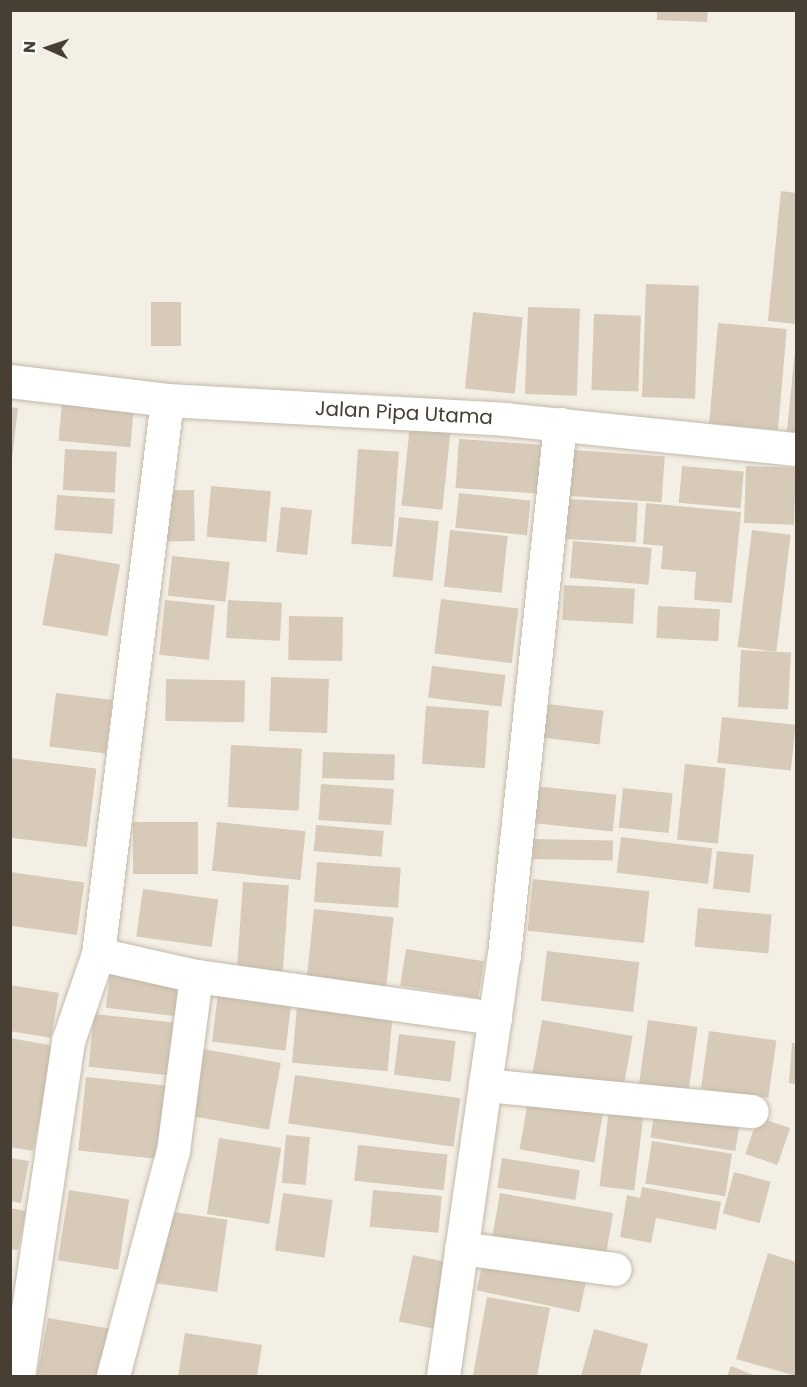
<!DOCTYPE html>
<style>
body{margin:0}
#map{position:relative;width:807px;height:1387px;overflow:hidden;background:#f4efe4;font-family:Poppins,sans-serif}
div>[style]{position:absolute}
.building>*{inset:0;background:#d7cab9;transform-origin:0 0}
.roads{filter:drop-shadow(0 0 2px #c3b9a9) drop-shadow(0 0 2px #c3b9a9)}
.street>*{height:33px;margin:-16.5px;padding:0 16.5px;transform-origin:16.5px;border-radius:16.5px;background:#fff}
span{translate:-50% -50%;white-space:nowrap;text-align:center;line-height:1.15;-webkit-text-stroke:4.5px #fff;paint-order:stroke}
.street-label{font-size:20px;color:#473f33}
.frame{position:absolute;inset:0;border:12px solid #473f33;pointer-events:none}
.north{position:absolute;left:18px;top:18px;width:60px;height:60px;-webkit-text-stroke:4px #fff;paint-order:stroke;rotate:273deg;font-size:16px;font-weight:700;line-height:24px;text-align:center;color:#473f33}
.north::after{content:'';display:block;margin:auto;width:21px;height:27px;background:#473f33;clip-path:polygon(50% 0,100% 100%,50% 72%,0 100%)}
</style>
<div id="map">
<div class="building">
<i style="clip-path:polygon(657px 10px,708px 10px,707px 22px,657px 20px)"></i>
<i style="clip-path:polygon(781px 191px,796px 193px,796px 324px,768px 321px)"></i>
<i style="left:646px;top:284px;width:53px;height:113px;rotate:2deg"></i>
<i style="left:151px;top:302px;width:30px;height:44px"></i>
<i style="left:528px;top:307px;width:52px;height:87px;rotate:2deg"></i>
<i style="left:473px;top:312px;width:50px;height:77px;rotate:6deg"></i>
<i style="left:594px;top:314px;width:47px;height:76px;rotate:2deg"></i>
<i style="left:718px;top:323px;width:69px;height:101px;rotate:5deg"></i>
<i style="clip-path:polygon(796px 340px,796px 433px,787px 431px)"></i>
<i style="left:62px;top:402px;width:72px;height:39px;rotate:5deg"></i>
<i style="clip-path:polygon(10px 407px,18px 408px,12px 459px,10px 459px)"></i>
<i style="left:410px;top:425px;width:41px;height:81px;rotate:6deg"></i>
<i style="left:459px;top:439px;width:82px;height:49px;rotate:4deg"></i>
<i style="left:65px;top:449px;width:52px;height:41px;rotate:3deg"></i>
<i style="left:358px;top:449px;width:41px;height:95px;rotate:4deg"></i>
<i style="left:573px;top:450px;width:92px;height:46px;rotate:4deg"></i>
<i style="left:682px;top:466px;width:62px;height:37px;rotate:5deg"></i>
<i style="left:746px;top:466px;width:50px;height:57px;rotate:2deg"></i>
<i style="left:211px;top:486px;width:60px;height:51px;rotate:5deg"></i>
<i style="left:194px;top:490px;width:51px;height:31px;rotate:89deg"></i>
<i style="left:459px;top:493px;width:72px;height:35px;rotate:6deg"></i>
<i style="left:57px;top:495px;width:58px;height:35px;rotate:4deg"></i>
<i style="left:568px;top:499px;width:70px;height:40px;rotate:3deg"></i>
<i style="clip-path:polygon(646px 503px,741px 512px,732px 603px,694px 600px,696px 572px,661px 569px,663px 546px,643px 544px)"></i>
<i style="left:281px;top:507px;width:31px;height:45px;rotate:6deg"></i>
<i style="left:399px;top:517px;width:40px;height:60px;rotate:6deg"></i>
<i style="left:450px;top:530px;width:58px;height:57px;rotate:6deg"></i>
<i style="left:752px;top:530px;width:39px;height:118px;rotate:7deg"></i>
<i style="left:573px;top:541px;width:79px;height:37px;rotate:5deg"></i>
<i style="left:55px;top:553px;width:66px;height:73px;rotate:10deg"></i>
<i style="left:172px;top:556px;width:58px;height:40px;rotate:6deg"></i>
<i style="left:564px;top:585px;width:71px;height:35px;rotate:3deg"></i>
<i style="left:441px;top:599px;width:78px;height:55px;rotate:7deg"></i>
<i style="left:165px;top:600px;width:50px;height:55px;rotate:6deg"></i>
<i style="left:228px;top:600px;width:54px;height:38px;rotate:3deg"></i>
<i style="left:658px;top:606px;width:62px;height:32px;rotate:3deg"></i>
<i style="left:289px;top:616px;width:54px;height:44px;rotate:1deg"></i>
<i style="left:741px;top:650px;width:50px;height:57px;rotate:3deg"></i>
<i style="left:432px;top:666px;width:74px;height:32px;rotate:7deg"></i>
<i style="left:271px;top:677px;width:58px;height:54px;rotate:2deg"></i>
<i style="left:166px;top:679px;width:79px;height:42px;rotate:1deg"></i>
<i style="left:56px;top:693px;width:57px;height:54px;rotate:7deg"></i>
<i style="left:548px;top:704px;width:56px;height:34px;rotate:7deg"></i>
<i style="left:426px;top:706px;width:63px;height:58px;rotate:4deg"></i>
<i style="left:722px;top:717px;width:74px;height:46px;rotate:6deg"></i>
<i style="left:231px;top:745px;width:71px;height:62px;rotate:3deg"></i>
<i style="left:323px;top:752px;width:72px;height:26px;rotate:2deg"></i>
<i style="left:10px;top:758px;width:87px;height:79px;rotate:7deg"></i>
<i style="left:685px;top:764px;width:41px;height:76px;rotate:6deg"></i>
<i style="left:321px;top:784px;width:73px;height:36px;rotate:4deg"></i>
<i style="left:534px;top:786px;width:83px;height:37px;rotate:6deg"></i>
<i style="left:623px;top:788px;width:50px;height:40px;rotate:6deg"></i>
<i style="left:198px;top:822px;width:52px;height:65px;rotate:90deg"></i>
<i style="left:217px;top:822px;width:89px;height:49px;rotate:6deg"></i>
<i style="left:316px;top:825px;width:68px;height:26px;rotate:5deg"></i>
<i style="left:621px;top:837px;width:92px;height:36px;rotate:7deg"></i>
<i style="left:533px;top:839px;width:80px;height:20px;rotate:1deg"></i>
<i style="left:717px;top:851px;width:37px;height:38px;rotate:6deg"></i>
<i style="left:317px;top:862px;width:84px;height:40px;rotate:4deg"></i>
<i style="left:10px;top:872px;width:75px;height:53px;rotate:8deg"></i>
<i style="left:533px;top:879px;width:117px;height:52px;rotate:6deg"></i>
<i style="left:243px;top:882px;width:46px;height:87px;rotate:4deg"></i>
<i style="left:143px;top:889px;width:76px;height:48px;rotate:8deg"></i>
<i style="left:698px;top:908px;width:74px;height:39px;rotate:5deg"></i>
<i style="left:314px;top:909px;width:80px;height:75px;rotate:6deg"></i>
<i style="left:406px;top:949px;width:79px;height:37px;rotate:9deg"></i>
<i style="left:547px;top:951px;width:93px;height:50px;rotate:7deg"></i>
<i style="left:111px;top:966px;width:73px;height:42px;rotate:7deg"></i>
<i style="clip-path:polygon(10px 985px,59px 993px,51px 1038px,10px 1031px)"></i>
<i style="left:218px;top:993px;width:74px;height:49px;rotate:7deg"></i>
<i style="left:297px;top:1006px;width:96px;height:57px;rotate:5deg"></i>
<i style="left:94px;top:1014px;width:83px;height:53px;rotate:6deg"></i>
<i style="left:542px;top:1020px;width:92px;height:59px;rotate:10deg"></i>
<i style="left:648px;top:1020px;width:50px;height:73px;rotate:8deg"></i>
<i style="left:709px;top:1031px;width:68px;height:58px;rotate:8deg"></i>
<i style="left:399px;top:1034px;width:57px;height:41px;rotate:7deg"></i>
<i style="clip-path:polygon(10px 1038px,54px 1046px,33px 1151px,10px 1147px)"></i>
<i style="clip-path:polygon(792px 1043px,796px 1043px,796px 1084px,789px 1083px)"></i>
<i style="left:203px;top:1049px;width:79px;height:68px;rotate:10deg"></i>
<i style="left:295px;top:1075px;width:167px;height:49px;rotate:8deg"></i>
<i style="left:86px;top:1077px;width:90px;height:74px;rotate:6deg"></i>
<i style="left:528px;top:1101px;width:76px;height:49px;rotate:10deg"></i>
<i style="left:610px;top:1101px;width:35px;height:86px;rotate:7deg"></i>
<i style="left:656px;top:1102px;width:86px;height:36px;rotate:9deg"></i>
<i style="left:758px;top:1117px;width:34px;height:39px;rotate:19deg"></i>
<i style="left:286px;top:1135px;width:24px;height:48px;rotate:5deg"></i>
<i style="left:219px;top:1138px;width:63px;height:77px;rotate:9deg"></i>
<i style="left:652px;top:1141px;width:81px;height:43px;rotate:9deg"></i>
<i style="left:358px;top:1145px;width:90px;height:36px;rotate:6deg"></i>
<i style="clip-path:polygon(10px 1158px,29px 1161px,21px 1203px,10px 1201px)"></i>
<i style="left:502px;top:1158px;width:79px;height:30px;rotate:9deg"></i>
<i style="left:734px;top:1172px;width:38px;height:43px;rotate:15deg"></i>
<i style="clip-path:polygon(642px 1187px,721px 1202px,716px 1230px,656px 1218px,651px 1243px,620px 1237px,627px 1195px,640px 1198px)"></i>
<i style="left:69px;top:1190px;width:61px;height:71px;rotate:9deg"></i>
<i style="left:373px;top:1190px;width:69px;height:37px;rotate:5deg"></i>
<i style="left:283px;top:1193px;width:50px;height:58px;rotate:8deg"></i>
<i style="left:500px;top:1193px;width:115px;height:50px;rotate:10deg"></i>
<i style="clip-path:polygon(10px 1208px,26px 1211px,18px 1250px,10px 1249px)"></i>
<i style="left:166px;top:1211px;width:62px;height:73px;rotate:8deg"></i>
<i style="clip-path:polygon(768px 1253px,796px 1262px,796px 1376px,736px 1359px)"></i>
<i style="left:413px;top:1255px;width:39px;height:68px;rotate:12deg"></i>
<i style="left:483px;top:1261px;width:105px;height:30px;rotate:12deg"></i>
<i style="clip-path:polygon(487px 1297px,550px 1308px,537px 1376px,473px 1375px)"></i>
<i style="clip-path:polygon(48px 1318px,118px 1330px,110px 1376px,37px 1376px)"></i>
<i style="clip-path:polygon(594px 1329px,648px 1344px,640px 1376px,581px 1376px)"></i>
<i style="clip-path:polygon(185px 1333px,262px 1345px,257px 1376px,178px 1376px)"></i>
<i style="clip-path:polygon(731px 1366px,756px 1376px,727px 1376px)"></i>
</div>
<div class="roads">
<div class="street">
<i style="left:10px;top:381px;width:158px;rotate:6.9deg"></i>
<i style="left:167px;top:400px;width:339px;rotate:3.2deg"></i>
<i style="left:505px;top:419px;width:293px;rotate:5.9deg"></i>
<i style="left:98px;top:954px;width:100px;rotate:12.7deg"></i>
<i style="left:196px;top:976px;width:176px;rotate:97.5deg"></i>
<i style="left:173px;top:1150px;width:234px;rotate:104.9deg"></i>
<i style="left:196px;top:976px;width:302px;rotate:8deg"></i>
<i style="left:485px;top:1085px;width:268px;rotate:5.6deg"></i>
<i style="left:461px;top:1248px;width:155px;rotate:7.8deg"></i>
<i style="left:18px;top:1376px;width:339px;rotate:-81.5deg"></i>
<i style="left:68px;top:1041px;width:92px;rotate:-71deg"></i>
<i style="left:98px;top:954px;width:558px;rotate:-82.9deg"></i>
<i style="left:443px;top:1376px;width:425px;rotate:-81.8deg"></i>
<i style="left:504px;top:955px;width:534px;rotate:-83.98deg"></i>
</div>
</div>
<div class="street-label">
<span style="left:404px;top:413px;rotate:3deg">Jalan Pipa Utama</span>
</div>
<div class="frame"></div>
<div class="north">N</div>
</div>
